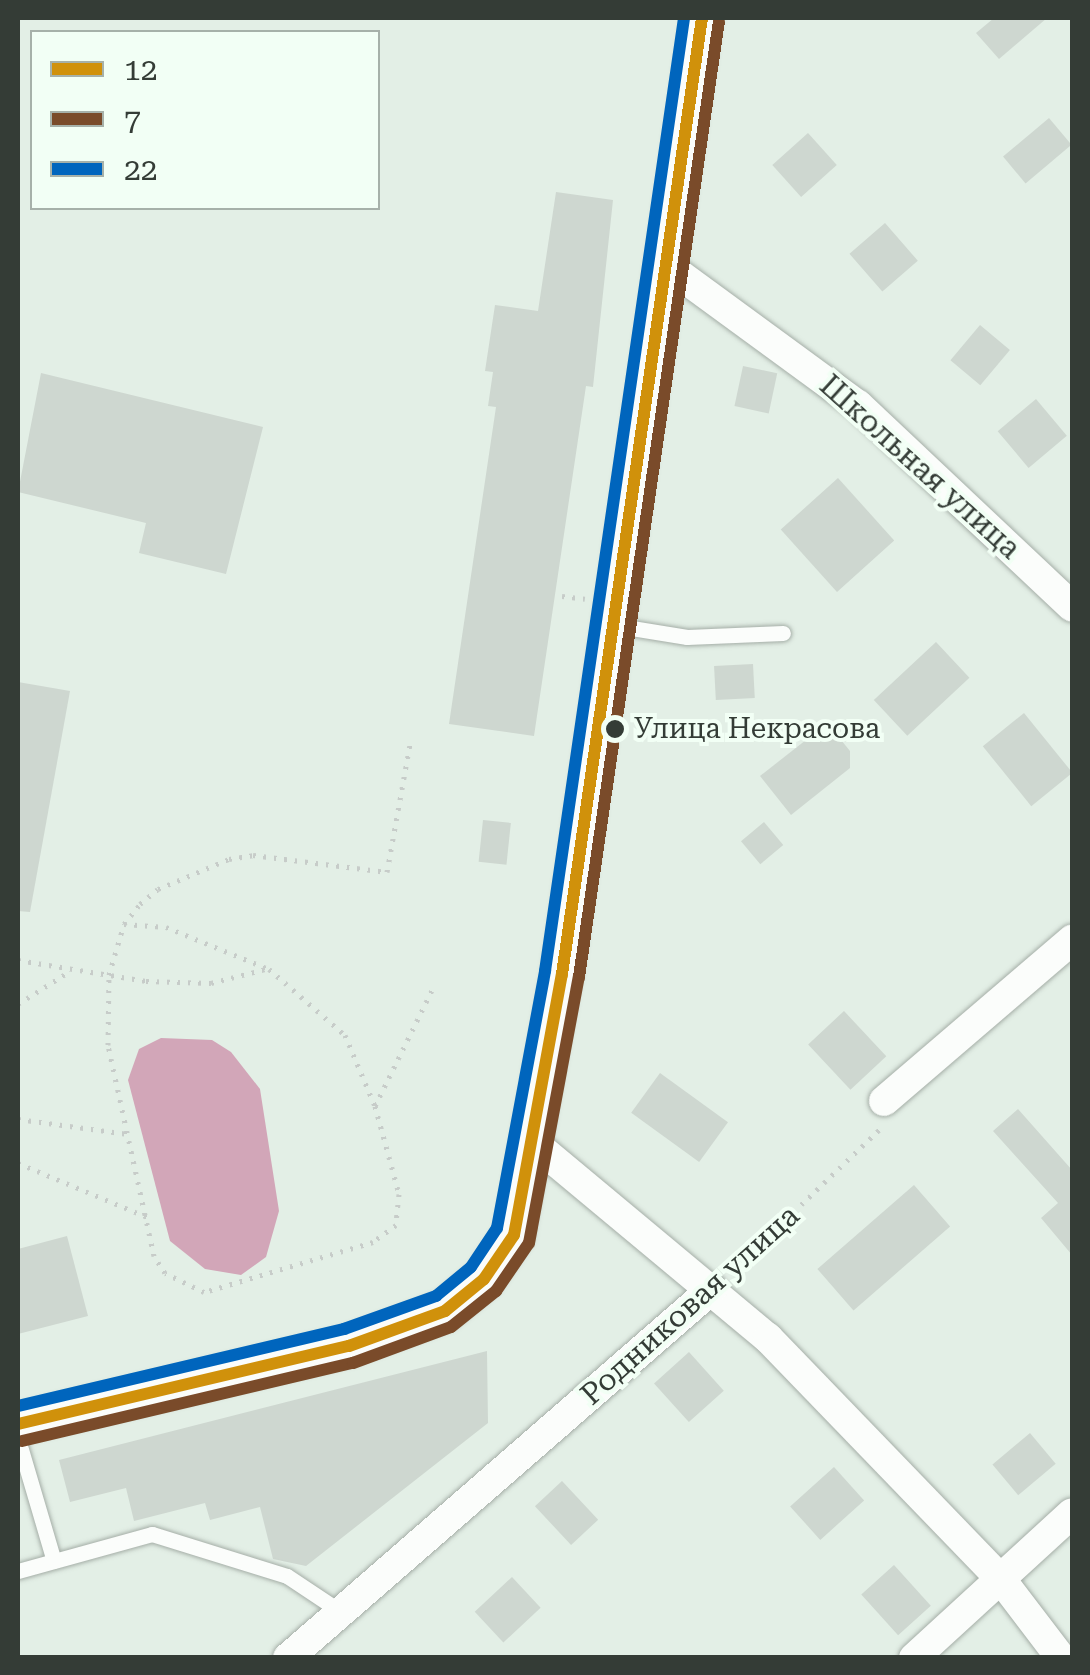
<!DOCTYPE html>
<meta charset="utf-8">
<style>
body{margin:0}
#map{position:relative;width:1090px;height:1675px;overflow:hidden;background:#e3efe6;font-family:"Roboto Serif",serif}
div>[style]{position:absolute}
.water>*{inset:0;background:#d2a6b8}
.building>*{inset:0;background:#ced7d0;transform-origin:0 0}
.path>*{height:5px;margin-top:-2.5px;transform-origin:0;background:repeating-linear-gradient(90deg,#c7ccc9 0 2.5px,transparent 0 10.5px)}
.roads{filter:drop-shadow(0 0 2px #a5aea7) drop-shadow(0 0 2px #a5aea7)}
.service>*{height:15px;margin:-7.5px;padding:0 7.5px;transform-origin:7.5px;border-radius:7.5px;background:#fbfdfb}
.minor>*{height:30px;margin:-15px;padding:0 15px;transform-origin:15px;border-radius:15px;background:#fbfdfb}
.tertiary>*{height:38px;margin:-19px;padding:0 19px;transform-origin:19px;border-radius:19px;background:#fbfdfb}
.bus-1>*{height:12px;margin:-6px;padding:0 6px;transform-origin:6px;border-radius:6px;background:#d0910b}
.bus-2>*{height:12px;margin:-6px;padding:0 6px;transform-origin:6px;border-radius:6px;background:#7a4b2a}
.bus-3>*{height:12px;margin:-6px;padding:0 6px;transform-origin:6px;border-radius:6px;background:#0065bd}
.dots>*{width:28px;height:28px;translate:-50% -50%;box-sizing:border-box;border:5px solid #f2fff5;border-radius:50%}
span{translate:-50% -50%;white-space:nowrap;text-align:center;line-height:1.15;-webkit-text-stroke:8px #f2fff5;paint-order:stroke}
.bus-label{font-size:28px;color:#343c36}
.left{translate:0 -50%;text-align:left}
.street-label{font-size:30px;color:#343c36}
.frame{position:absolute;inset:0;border:20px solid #343c36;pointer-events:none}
.legend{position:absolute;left:30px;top:30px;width:350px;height:180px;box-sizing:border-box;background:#f2fff5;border:2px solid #a6b1a9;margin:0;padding:12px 18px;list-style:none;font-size:30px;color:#343c36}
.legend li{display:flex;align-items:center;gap:20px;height:50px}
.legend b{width:50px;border:2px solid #a6b1a9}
</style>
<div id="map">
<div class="water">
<i style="clip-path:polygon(161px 1038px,212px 1040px,231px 1052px,260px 1089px,279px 1211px,266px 1257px,241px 1275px,205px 1269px,170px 1241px,128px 1080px,139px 1049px)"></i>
</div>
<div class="building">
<i style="clip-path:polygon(994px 18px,1047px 18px,999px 59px,976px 33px)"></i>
<i style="left:1049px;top:118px;width:35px;height:60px;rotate:50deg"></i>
<i style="left:808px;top:133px;width:43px;height:48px;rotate:48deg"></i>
<i style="clip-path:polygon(556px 192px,613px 200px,593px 387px,586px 386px,534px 736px,449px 724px,496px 407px,488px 406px,493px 372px,485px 371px,495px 305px,538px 311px)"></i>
<i style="left:885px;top:223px;width:50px;height:47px;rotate:49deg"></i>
<i style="left:980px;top:325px;width:39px;height:46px;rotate:40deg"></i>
<i style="left:743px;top:366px;width:35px;height:41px;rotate:12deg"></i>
<i style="clip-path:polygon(41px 373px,263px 427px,226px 574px,139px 553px,146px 523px,18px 492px)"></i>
<i style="left:1036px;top:399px;width:48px;height:50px;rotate:50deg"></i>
<i style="left:838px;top:478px;width:84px;height:77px;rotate:48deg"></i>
<i style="left:936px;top:642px;width:49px;height:85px;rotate:47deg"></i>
<i style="left:753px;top:664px;width:34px;height:39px;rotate:87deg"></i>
<i style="clip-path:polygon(18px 682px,70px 691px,30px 912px,18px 911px)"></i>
<i style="left:1024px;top:713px;width:77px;height:53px;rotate:51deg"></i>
<i style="clip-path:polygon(820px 729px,837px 735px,850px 751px,850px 768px,791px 815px,760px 776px)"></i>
<i style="left:483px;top:820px;width:28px;height:42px;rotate:6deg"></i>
<i style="left:764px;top:822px;width:30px;height:30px;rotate:50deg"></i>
<i style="left:844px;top:1011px;width:62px;height:49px;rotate:47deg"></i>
<i style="left:660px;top:1073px;width:84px;height:49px;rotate:36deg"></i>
<i style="clip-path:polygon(1018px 1109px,1072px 1170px,1072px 1255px,1041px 1218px,1058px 1203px,993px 1131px)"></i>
<i style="left:914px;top:1185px;width:55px;height:128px;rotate:49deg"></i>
<i style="clip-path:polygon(67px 1236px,88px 1316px,18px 1334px,18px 1249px)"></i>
<i style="clip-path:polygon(487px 1351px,488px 1423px,306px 1566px,273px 1559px,260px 1507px,210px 1520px,205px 1503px,134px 1521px,126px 1488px,70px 1502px,59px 1460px)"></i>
<i style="left:689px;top:1352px;width:52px;height:47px;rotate:48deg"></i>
<i style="left:1030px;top:1433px;width:40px;height:49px;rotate:50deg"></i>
<i style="left:834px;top:1467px;width:45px;height:59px;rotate:48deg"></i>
<i style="left:562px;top:1481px;width:53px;height:37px;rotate:47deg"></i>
<i style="left:894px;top:1565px;width:55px;height:44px;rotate:48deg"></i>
<i style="left:512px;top:1577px;width:42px;height:51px;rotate:47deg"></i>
</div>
<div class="path">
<i style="left:562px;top:596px;width:23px;rotate:7deg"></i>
<i style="left:124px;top:924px;width:42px;rotate:4.1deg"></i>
<i style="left:166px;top:927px;width:111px;rotate:22.2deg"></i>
<i style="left:269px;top:969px;width:101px;rotate:41deg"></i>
<i style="left:345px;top:1035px;width:77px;rotate:67.1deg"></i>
<i style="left:375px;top:1106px;width:91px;rotate:74.7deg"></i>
<i style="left:399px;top:1194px;width:31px;rotate:96deg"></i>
<i style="left:396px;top:1225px;width:29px;rotate:144deg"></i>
<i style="left:373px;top:1242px;width:176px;rotate:163.5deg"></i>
<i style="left:204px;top:1292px;width:43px;rotate:-154deg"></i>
<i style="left:165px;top:1273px;width:20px;rotate:-123deg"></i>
<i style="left:154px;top:1256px;width:216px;rotate:-102.3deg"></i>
<i style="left:108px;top:1045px;width:70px;rotate:-89.2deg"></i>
<i style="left:109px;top:975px;width:53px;rotate:-73.6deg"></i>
<i style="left:124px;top:924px;width:26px;rotate:-51deg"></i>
<i style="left:140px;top:904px;width:23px;rotate:-40deg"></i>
<i style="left:158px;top:889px;width:77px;rotate:-22.9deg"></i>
<i style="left:229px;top:859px;width:24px;rotate:-9deg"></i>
<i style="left:253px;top:855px;width:135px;rotate:7.2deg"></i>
<i style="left:387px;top:872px;width:135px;rotate:-79.8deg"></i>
<i style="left:18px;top:960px;width:130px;rotate:9.3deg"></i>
<i style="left:146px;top:981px;width:65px;rotate:1.8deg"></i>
<i style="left:211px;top:983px;width:57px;rotate:-14.3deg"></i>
<i style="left:18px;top:1004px;width:62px;rotate:-32.4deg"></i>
<i style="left:375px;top:1106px;width:134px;rotate:-63.8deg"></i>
<i style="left:18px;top:1119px;width:111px;rotate:7.8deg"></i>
<i style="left:18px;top:1163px;width:140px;rotate:22.7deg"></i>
<i style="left:733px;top:1270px;width:204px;rotate:-43.8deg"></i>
</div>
<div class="roads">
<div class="service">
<i style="left:613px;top:625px;width:75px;rotate:9.2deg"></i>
<i style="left:687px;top:637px;width:96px;rotate:-2.4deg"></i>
<i style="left:18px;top:1439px;width:127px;rotate:73.6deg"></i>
<i style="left:18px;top:1571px;width:139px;rotate:-15.4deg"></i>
<i style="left:152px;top:1534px;width:141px;rotate:17.3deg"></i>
<i style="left:287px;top:1576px;width:65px;rotate:33.7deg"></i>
</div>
<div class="minor">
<i style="left:665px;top:264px;width:239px;rotate:36.2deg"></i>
<i style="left:858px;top:405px;width:294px;rotate:43.3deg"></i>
<i style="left:884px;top:1101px;width:248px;rotate:-40.6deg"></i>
<i style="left:530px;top:1140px;width:310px;rotate:39.8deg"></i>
<i style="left:768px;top:1338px;width:334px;rotate:46deg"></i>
<i style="left:1000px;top:1578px;width:101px;rotate:52.7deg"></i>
<i style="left:288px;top:1658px;width:562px;rotate:-41.03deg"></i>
<i style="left:914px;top:1658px;width:214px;rotate:-42.5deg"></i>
</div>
<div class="tertiary">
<i style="left:18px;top:1424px;width:340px;rotate:-13.3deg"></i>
<i style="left:349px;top:1346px;width:102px;rotate:-20deg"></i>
<i style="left:445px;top:1311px;width:50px;rotate:-39.4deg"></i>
<i style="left:484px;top:1279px;width:53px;rotate:-55.7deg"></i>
<i style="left:514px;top:1235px;width:265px;rotate:-79.6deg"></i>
<i style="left:562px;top:974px;width:966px;rotate:-81.67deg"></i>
</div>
</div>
<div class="bus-1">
<i style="left:18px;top:1424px;width:340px;rotate:-13.3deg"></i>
<i style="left:349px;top:1346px;width:102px;rotate:-20deg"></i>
<i style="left:445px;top:1311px;width:50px;rotate:-39.4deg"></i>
<i style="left:484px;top:1279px;width:53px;rotate:-55.7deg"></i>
<i style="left:514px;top:1235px;width:265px;rotate:-79.6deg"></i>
<i style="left:562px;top:974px;width:966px;rotate:-81.67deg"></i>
</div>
<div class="bus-2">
<i style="left:22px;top:1441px;width:340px;rotate:-13.3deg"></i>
<i style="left:353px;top:1363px;width:104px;rotate:-20.2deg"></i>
<i style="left:451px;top:1327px;width:58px;rotate:-38.7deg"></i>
<i style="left:496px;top:1291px;width:58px;rotate:-55.5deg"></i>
<i style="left:529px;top:1243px;width:271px;rotate:-79.4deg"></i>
<i style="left:579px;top:977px;width:966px;rotate:-81.67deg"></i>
</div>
<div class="bus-3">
<i style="left:18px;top:1406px;width:335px;rotate:-13.3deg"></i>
<i style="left:344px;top:1329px;width:98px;rotate:-19.7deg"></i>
<i style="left:436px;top:1296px;width:45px;rotate:-39.6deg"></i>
<i style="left:471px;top:1267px;width:47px;rotate:-56.3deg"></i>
<i style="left:497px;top:1228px;width:261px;rotate:-79.4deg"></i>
<i style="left:545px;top:971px;width:963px;rotate:-81.7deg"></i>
</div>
<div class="dots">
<i style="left:615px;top:729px;background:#343c36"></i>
</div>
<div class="bus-label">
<span class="left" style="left:634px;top:729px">Улица Некрасова</span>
</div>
<div class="street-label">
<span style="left:920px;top:467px;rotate:42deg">Школьная улица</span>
<span style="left:690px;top:1305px;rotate:-42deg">Родниковая улица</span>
</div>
<div class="frame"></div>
<ul class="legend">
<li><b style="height:12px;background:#d0910b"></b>12</li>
<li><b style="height:12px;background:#7a4b2a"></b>7</li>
<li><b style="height:12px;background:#0065bd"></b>22</li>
</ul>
</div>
